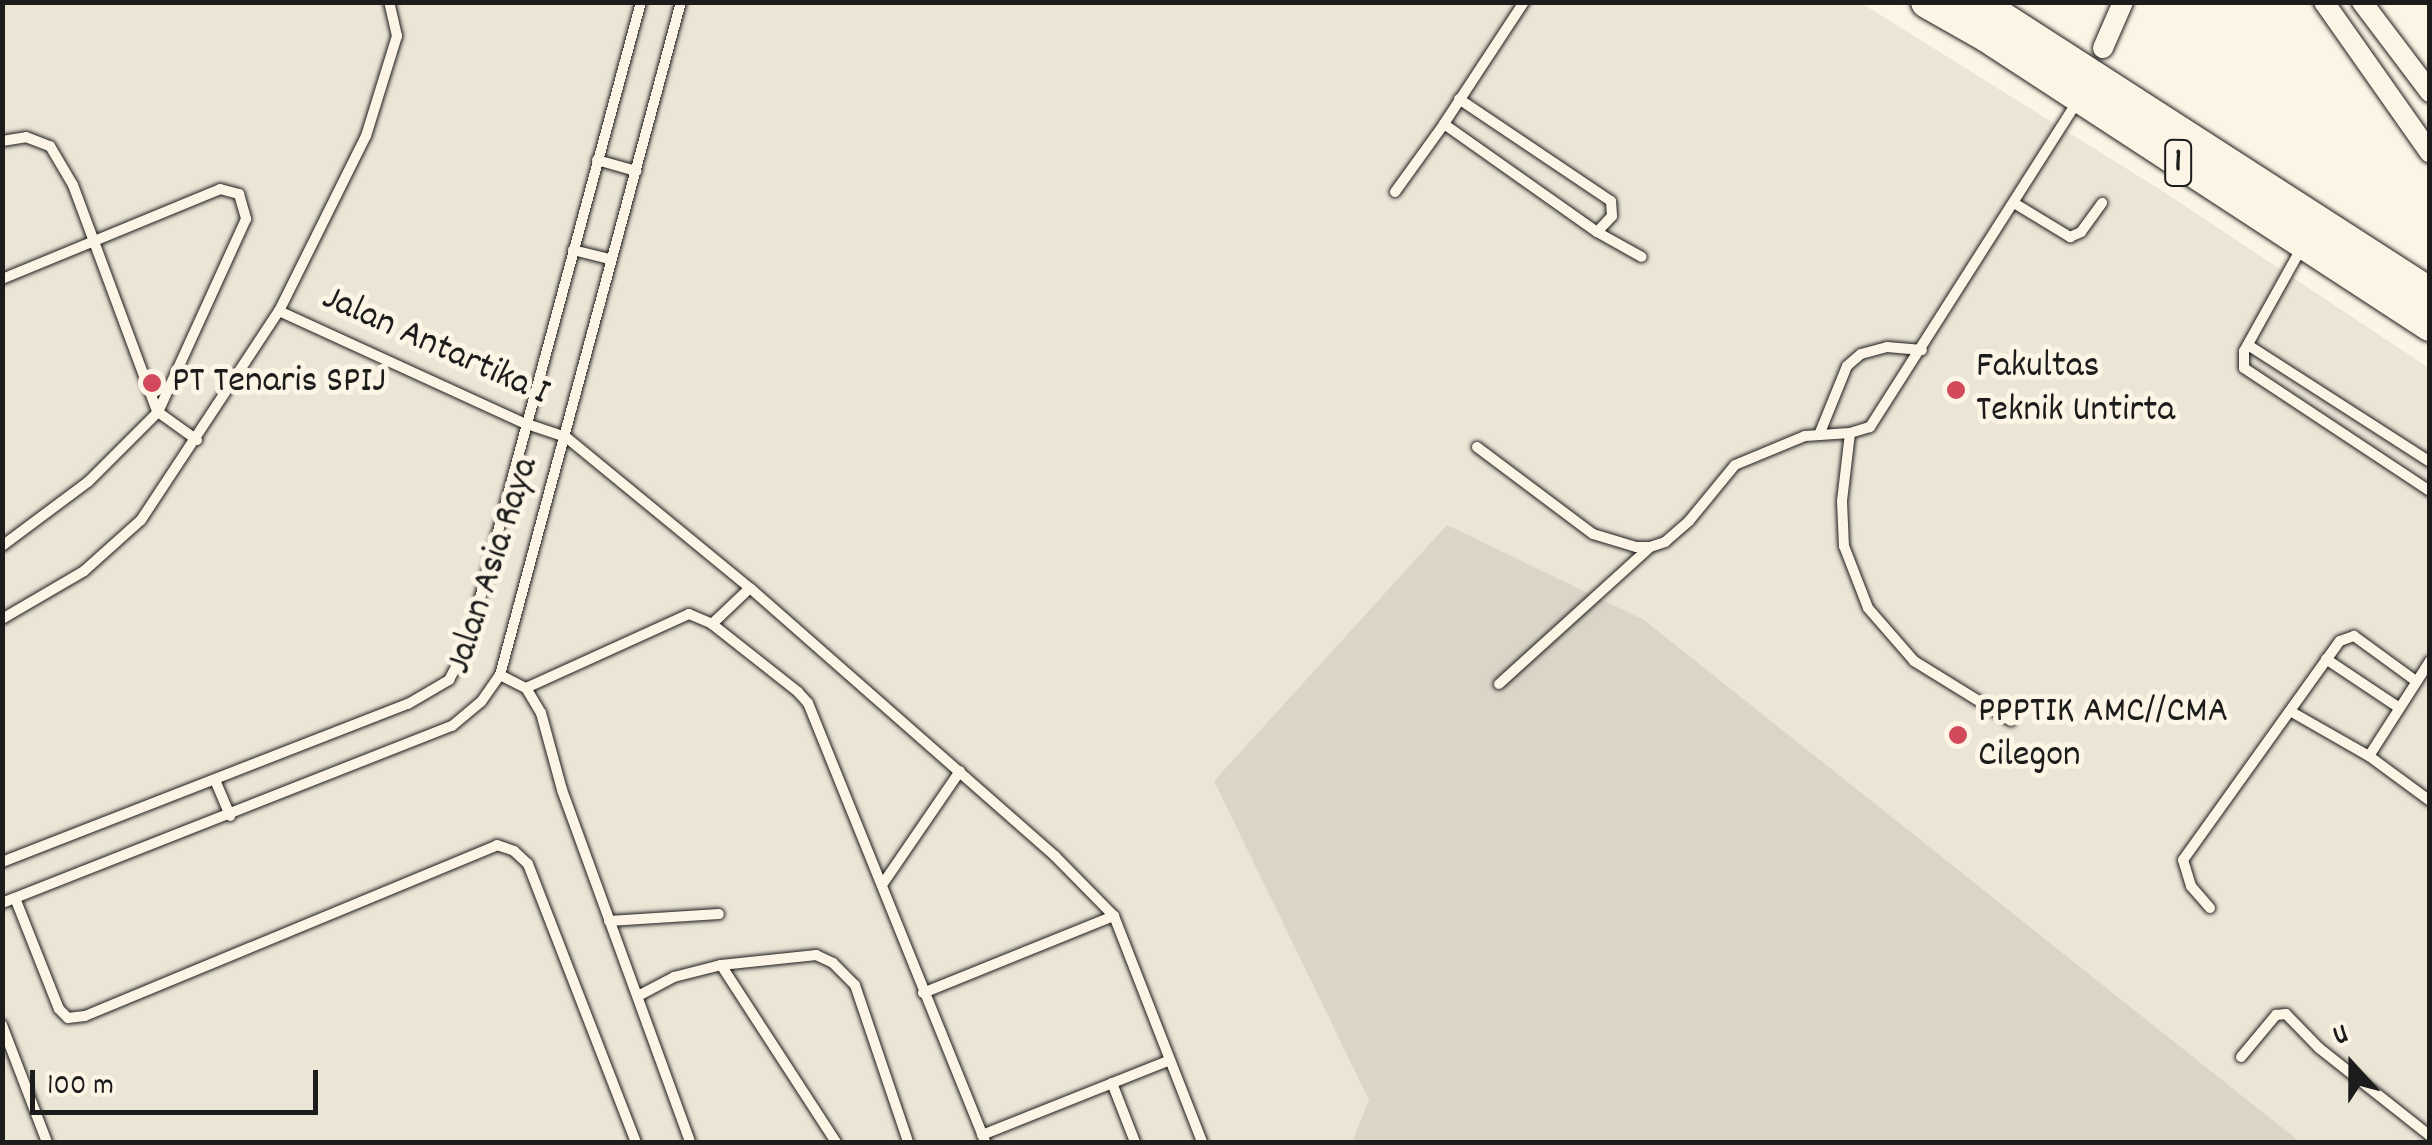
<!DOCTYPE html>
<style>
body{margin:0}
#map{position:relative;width:2432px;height:1145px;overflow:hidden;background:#fcf5e5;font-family:Dekko,sans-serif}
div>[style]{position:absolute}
.built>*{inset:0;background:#ebe5d6}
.green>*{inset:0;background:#dbd5c8}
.roads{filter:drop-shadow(0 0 2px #1c1c1c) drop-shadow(0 0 2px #1c1c1c)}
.service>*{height:10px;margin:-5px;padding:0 5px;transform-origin:5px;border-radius:5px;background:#fcf5e5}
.minor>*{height:20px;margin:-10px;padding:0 10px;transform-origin:10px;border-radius:10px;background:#fcf5e5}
.trunk>*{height:32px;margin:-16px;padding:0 16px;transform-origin:16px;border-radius:16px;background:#fcf5e5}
.dots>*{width:28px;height:28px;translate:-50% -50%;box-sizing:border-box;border:5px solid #fcf5e5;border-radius:50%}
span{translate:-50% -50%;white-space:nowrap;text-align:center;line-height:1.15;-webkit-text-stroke:10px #fcf5e5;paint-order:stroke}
.shield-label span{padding:2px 8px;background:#fcf5e5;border:2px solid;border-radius:8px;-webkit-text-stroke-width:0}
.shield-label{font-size:35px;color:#1c1c1c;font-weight:700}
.street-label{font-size:38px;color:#1c1c1c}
.poi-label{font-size:38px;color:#1c1c1c}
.left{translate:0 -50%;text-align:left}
.frame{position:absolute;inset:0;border:5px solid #1c1c1c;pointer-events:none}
.north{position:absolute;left:2302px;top:1015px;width:100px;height:100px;-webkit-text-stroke:8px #fcf5e5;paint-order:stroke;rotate:339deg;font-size:28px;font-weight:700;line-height:40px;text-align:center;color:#1c1c1c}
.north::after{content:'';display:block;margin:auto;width:35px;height:45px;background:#1c1c1c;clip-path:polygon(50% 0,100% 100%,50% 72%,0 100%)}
.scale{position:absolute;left:30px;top:1070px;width:288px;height:45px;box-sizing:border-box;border:5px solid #1c1c1c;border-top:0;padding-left:12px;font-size:30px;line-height:35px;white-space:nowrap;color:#1c1c1c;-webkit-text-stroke:8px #fcf5e5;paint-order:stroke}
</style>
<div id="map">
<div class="built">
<i style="clip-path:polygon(2px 3px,1861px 3px,2164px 192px,2429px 368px,2429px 1142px,3px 1142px)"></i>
</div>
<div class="green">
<i style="clip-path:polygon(1447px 525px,1644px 620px,2300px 1142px,1352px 1142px,1369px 1100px,1214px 781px)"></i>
</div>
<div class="roads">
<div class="service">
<i style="left:1524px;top:2px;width:146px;rotate:123.3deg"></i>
<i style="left:1444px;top:124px;width:187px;rotate:35.2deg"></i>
<i style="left:1597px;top:232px;width:51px;rotate:29.1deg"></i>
<i style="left:1459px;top:99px;width:183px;rotate:33.9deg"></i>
<i style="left:1611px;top:201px;width:15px;rotate:86deg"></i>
<i style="left:1612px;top:216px;width:22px;rotate:133deg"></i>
<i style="left:2px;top:141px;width:24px;rotate:-9deg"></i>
<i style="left:26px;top:137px;width:26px;rotate:21deg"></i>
<i style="left:50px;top:146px;width:45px;rotate:59.5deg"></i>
<i style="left:73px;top:185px;width:241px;rotate:69.6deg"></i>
<i style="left:597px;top:160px;width:41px;rotate:15.8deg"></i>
<i style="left:1395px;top:192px;width:84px;rotate:-54.2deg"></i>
<i style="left:2014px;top:203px;width:66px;rotate:31.3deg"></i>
<i style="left:2070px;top:237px;width:12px;rotate:-24deg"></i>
<i style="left:2081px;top:232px;width:36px;rotate:-54deg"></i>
<i style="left:2302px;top:247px;width:119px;rotate:119.1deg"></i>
<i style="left:2244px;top:351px;width:17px;rotate:90deg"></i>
<i style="left:2244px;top:368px;width:223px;rotate:33.5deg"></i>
<i style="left:573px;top:250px;width:38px;rotate:14deg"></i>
<i style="left:2px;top:279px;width:236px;rotate:-22.4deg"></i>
<i style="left:220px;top:189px;width:20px;rotate:15deg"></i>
<i style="left:239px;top:194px;width:26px;rotate:74deg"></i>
<i style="left:246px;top:219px;width:212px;rotate:114.5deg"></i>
<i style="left:279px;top:311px;width:269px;rotate:24.6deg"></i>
<i style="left:524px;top:423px;width:44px;rotate:18.4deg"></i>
<i style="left:566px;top:437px;width:238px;rotate:39.4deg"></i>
<i style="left:750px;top:588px;width:406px;rotate:41.3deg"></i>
<i style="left:1055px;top:856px;width:84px;rotate:45.5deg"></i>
<i style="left:1114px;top:916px;width:243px;rotate:68.7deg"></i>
<i style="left:2248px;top:345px;width:216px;rotate:32.7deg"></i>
<i style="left:1850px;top:433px;width:68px;rotate:96.7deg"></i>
<i style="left:1842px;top:501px;width:45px;rotate:87.5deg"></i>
<i style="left:1844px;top:546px;width:66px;rotate:68.8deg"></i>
<i style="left:1868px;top:608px;width:70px;rotate:49deg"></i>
<i style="left:1914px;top:661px;width:114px;rotate:31.7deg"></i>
<i style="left:1819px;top:435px;width:74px;rotate:-67.9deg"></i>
<i style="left:1847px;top:366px;width:18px;rotate:-41deg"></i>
<i style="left:1861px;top:354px;width:27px;rotate:-15deg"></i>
<i style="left:1887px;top:347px;width:35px;rotate:5deg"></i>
<i style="left:1477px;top:447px;width:145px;rotate:36.9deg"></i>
<i style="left:1593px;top:534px;width:45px;rotate:16.8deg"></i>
<i style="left:1636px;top:547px;width:14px"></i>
<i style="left:1650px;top:547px;width:16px;rotate:-18deg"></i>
<i style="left:1665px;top:542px;width:32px;rotate:-41deg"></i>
<i style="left:1689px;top:521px;width:72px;rotate:-50.6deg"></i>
<i style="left:1735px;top:465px;width:76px;rotate:-22.5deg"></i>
<i style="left:1805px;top:436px;width:45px;rotate:-3.8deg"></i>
<i style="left:1850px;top:433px;width:21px;rotate:-17deg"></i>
<i style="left:1870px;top:427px;width:388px;rotate:-57.5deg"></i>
<i style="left:2px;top:546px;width:107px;rotate:-36.7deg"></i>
<i style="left:88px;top:482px;width:99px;rotate:-45deg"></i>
<i style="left:158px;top:412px;width:48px;rotate:35.7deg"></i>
<i style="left:2px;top:619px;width:95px;rotate:-30.3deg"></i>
<i style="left:84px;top:571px;width:76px;rotate:-41.8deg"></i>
<i style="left:141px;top:520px;width:250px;rotate:-56.6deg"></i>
<i style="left:279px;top:311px;width:195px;rotate:-63.6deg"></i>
<i style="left:366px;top:136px;width:105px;rotate:-72.8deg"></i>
<i style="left:397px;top:36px;width:35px;rotate:-103deg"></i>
<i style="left:712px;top:624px;width:52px;rotate:-43.5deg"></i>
<i style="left:2326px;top:659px;width:87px;rotate:33.7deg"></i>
<i style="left:500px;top:675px;width:29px;rotate:27deg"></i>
<i style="left:526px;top:688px;width:179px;rotate:-24.4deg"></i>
<i style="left:689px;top:614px;width:25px;rotate:23deg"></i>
<i style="left:712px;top:624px;width:110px;rotate:38.3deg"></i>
<i style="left:798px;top:692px;width:15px;rotate:48deg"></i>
<i style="left:808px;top:703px;width:473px;rotate:68deg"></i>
<i style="left:1499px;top:684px;width:202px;rotate:-42.2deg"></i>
<i style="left:526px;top:688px;width:29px;rotate:59deg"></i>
<i style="left:541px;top:713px;width:80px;rotate:74.7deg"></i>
<i style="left:562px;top:790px;width:375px;rotate:70deg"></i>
<i style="left:2290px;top:711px;width:91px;rotate:29.7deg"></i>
<i style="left:2369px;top:756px;width:76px;rotate:36.4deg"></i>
<i style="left:2369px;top:756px;width:113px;rotate:-57.3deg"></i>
<i style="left:215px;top:780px;width:39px;rotate:67deg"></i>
<i style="left:2px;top:862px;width:436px;rotate:-21.3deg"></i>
<i style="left:408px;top:704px;width:48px;rotate:-30.3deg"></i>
<i style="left:449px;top:680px;width:38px;rotate:-62deg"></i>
<i style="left:467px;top:646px;width:667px;rotate:-74.88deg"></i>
<i style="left:882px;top:885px;width:138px;rotate:-55.6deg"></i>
<i style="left:15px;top:898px;width:119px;rotate:68.4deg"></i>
<i style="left:59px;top:1009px;width:13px;rotate:45deg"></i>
<i style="left:68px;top:1018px;width:17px;rotate:-7deg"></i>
<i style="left:85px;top:1016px;width:446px;rotate:-22.5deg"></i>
<i style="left:497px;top:845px;width:18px;rotate:19deg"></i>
<i style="left:514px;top:851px;width:19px;rotate:43deg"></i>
<i style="left:528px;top:864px;width:298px;rotate:68.8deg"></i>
<i style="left:2px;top:903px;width:484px;rotate:-21.5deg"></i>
<i style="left:452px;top:726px;width:38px;rotate:-40deg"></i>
<i style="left:481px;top:702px;width:33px;rotate:-55deg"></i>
<i style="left:500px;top:675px;width:697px;rotate:-74.95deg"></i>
<i style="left:2210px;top:908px;width:29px;rotate:-131deg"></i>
<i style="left:2191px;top:886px;width:27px;rotate:-107deg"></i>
<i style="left:2183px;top:860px;width:269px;rotate:-54.4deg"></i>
<i style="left:2340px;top:641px;width:15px;rotate:-20deg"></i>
<i style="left:2354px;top:636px;width:77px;rotate:36deg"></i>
<i style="left:609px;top:921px;width:110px;rotate:-3.6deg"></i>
<i style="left:721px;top:965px;width:96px;rotate:-6deg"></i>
<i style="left:816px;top:955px;width:19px;rotate:25deg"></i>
<i style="left:833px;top:963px;width:31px;rotate:45deg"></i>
<i style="left:855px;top:985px;width:166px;rotate:71.3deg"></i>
<i style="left:923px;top:993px;width:206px;rotate:-22deg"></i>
<i style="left:638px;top:996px;width:41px;rotate:-27.8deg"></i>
<i style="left:674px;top:977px;width:49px;rotate:-14.3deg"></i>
<i style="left:721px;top:965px;width:211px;rotate:57deg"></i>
<i style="left:2px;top:1025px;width:125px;rotate:69deg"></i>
<i style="left:2241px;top:1057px;width:55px;rotate:-50.2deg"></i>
<i style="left:2276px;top:1015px;width:10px;rotate:-6deg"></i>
<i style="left:2286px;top:1014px;width:47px;rotate:45.9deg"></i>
<i style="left:2319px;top:1048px;width:142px;rotate:38.4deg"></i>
<i style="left:1112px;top:1083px;width:63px;rotate:68.7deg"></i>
<i style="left:982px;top:1135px;width:202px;rotate:-21.7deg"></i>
</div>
<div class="minor">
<i style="left:2324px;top:2px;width:184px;rotate:54.9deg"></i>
<i style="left:2362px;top:2px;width:113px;rotate:52.9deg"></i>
<i style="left:2103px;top:48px;width:50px;rotate:-66.5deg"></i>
</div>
<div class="trunk">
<i style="left:1927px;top:2px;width:69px;rotate:29.5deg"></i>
<i style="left:1987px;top:36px;width:529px;rotate:33.12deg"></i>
<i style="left:1977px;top:2px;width:539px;rotate:32.81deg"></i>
</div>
</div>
<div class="dots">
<i style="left:152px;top:383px;background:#d1495b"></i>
<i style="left:1956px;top:390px;background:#d1495b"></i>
<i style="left:1958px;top:735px;background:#d1495b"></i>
</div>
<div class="shield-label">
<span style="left:2178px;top:163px">1</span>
</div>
<div class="street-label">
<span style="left:435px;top:347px;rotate:24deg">Jalan Antartika I</span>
<span style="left:494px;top:566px;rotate:-72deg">Jalan Asia Raya</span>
</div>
<div class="poi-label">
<span class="left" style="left:1976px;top:390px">Fakultas<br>Teknik Untirta</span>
<span class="left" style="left:172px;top:383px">PT Tenaris SPIJ</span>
<span class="left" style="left:1978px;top:735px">PPPTIK AMC//CMA<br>Cilegon</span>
</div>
<div class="frame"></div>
<div class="north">U</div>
<div class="scale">100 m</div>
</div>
